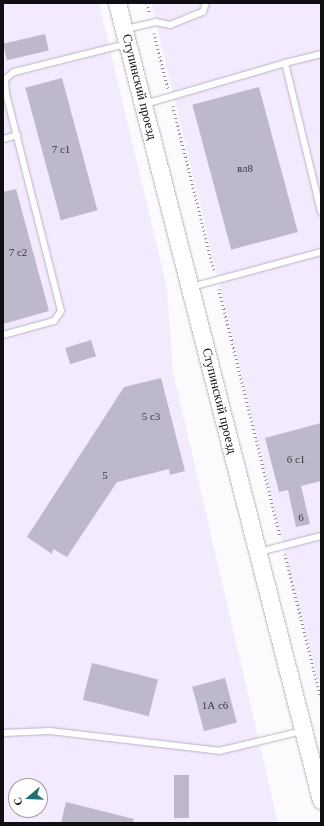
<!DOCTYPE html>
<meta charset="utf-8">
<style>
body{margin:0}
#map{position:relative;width:324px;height:826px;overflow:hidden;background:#fbfafd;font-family:Georgia,serif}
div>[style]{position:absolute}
.built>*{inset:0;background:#f3eafe}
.building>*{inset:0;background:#beb9ca;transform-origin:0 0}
.path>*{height:2.5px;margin-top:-1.25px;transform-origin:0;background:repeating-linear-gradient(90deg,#929094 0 1px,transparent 0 4px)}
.roads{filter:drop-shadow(0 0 1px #bab2c3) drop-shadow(0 0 1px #bab2c3)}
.lane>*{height:6px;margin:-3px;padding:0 3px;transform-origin:3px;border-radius:3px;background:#fff}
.secondary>*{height:17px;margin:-8.5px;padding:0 8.5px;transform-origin:8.5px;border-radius:8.5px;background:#fff}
span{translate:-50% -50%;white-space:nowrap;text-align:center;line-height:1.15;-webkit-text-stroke:3px #fff;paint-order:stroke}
.number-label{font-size:11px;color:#3c3841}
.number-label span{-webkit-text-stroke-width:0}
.street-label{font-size:13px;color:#100d13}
.frame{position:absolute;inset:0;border:4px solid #100d13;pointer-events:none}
.north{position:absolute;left:8px;top:778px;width:40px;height:40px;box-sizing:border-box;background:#fff;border:1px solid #9f9ea1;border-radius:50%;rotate:251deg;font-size:11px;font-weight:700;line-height:16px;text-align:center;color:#100d13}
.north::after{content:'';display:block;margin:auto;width:14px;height:18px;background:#246f74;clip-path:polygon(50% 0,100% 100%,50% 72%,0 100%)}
</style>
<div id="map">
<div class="built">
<i style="clip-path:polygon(evenodd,3px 3px,99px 3px,167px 288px,173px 372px,278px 823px,3px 823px,3px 3px,16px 786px,40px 786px,40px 810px,16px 810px,16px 786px)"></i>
<i style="clip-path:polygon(151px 3px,321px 3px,321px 690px,292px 582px)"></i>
</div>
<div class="building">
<i style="left:45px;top:34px;width:17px;height:43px;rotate:77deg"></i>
<i style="left:62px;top:78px;width:137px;height:38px;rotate:75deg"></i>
<i style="left:259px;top:87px;width:150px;height:69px;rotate:75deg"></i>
<i style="clip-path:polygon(16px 189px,49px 311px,3px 324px,3px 192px)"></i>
<i style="left:91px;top:340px;width:17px;height:27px;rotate:73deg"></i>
<i style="clip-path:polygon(161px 378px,185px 471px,170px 475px,169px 469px,117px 482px,67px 557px,53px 549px,52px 554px,27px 537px,124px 387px)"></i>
<i style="clip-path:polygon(321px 423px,321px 481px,301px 486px,310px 524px,296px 527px,288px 490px,279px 492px,265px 438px)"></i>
<i style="left:92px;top:663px;width:68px;height:38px;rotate:14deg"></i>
<i style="left:225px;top:678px;width:46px;height:34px;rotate:75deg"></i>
<i style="left:174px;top:775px;width:15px;height:43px"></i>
<i style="clip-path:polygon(66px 802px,134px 819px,133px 823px,61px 823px)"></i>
</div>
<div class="path">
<i style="left:147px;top:3px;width:11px;rotate:75deg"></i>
<i style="left:154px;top:33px;width:57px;rotate:75.7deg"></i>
<i style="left:173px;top:106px;width:169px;rotate:76deg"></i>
<i style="left:219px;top:289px;width:254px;rotate:76.1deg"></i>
<i style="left:285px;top:554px;width:148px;rotate:76deg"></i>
</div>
<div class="roads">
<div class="lane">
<i style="left:126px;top:29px;width:31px;rotate:-13deg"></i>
<i style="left:156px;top:22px;width:14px;rotate:12deg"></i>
<i style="left:170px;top:25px;width:35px;rotate:-22deg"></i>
<i style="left:203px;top:12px;width:9px;rotate:-72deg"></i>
<i style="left:285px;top:63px;width:37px;rotate:-14deg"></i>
<i style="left:145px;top:104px;width:146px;rotate:-16.3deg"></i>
<i style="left:285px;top:63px;width:153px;rotate:76.4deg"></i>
<i style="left:3px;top:139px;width:15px;rotate:-16deg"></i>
<i style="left:191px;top:287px;width:135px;rotate:-15.1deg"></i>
<i style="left:3px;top:335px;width:53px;rotate:-15.4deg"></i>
<i style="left:54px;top:321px;width:12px;rotate:-55deg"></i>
<i style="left:61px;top:311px;width:225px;rotate:-104.2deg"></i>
<i style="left:6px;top:93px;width:14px;rotate:-94deg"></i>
<i style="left:5px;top:79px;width:11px;rotate:-38deg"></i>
<i style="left:14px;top:72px;width:115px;rotate:-14deg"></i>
<i style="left:259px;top:552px;width:64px;rotate:-14.5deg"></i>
<i style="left:3px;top:733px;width:47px;rotate:-2.4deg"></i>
<i style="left:50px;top:731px;width:170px;rotate:6.7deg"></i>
<i style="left:219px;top:751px;width:85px;rotate:-13.5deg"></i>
</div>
<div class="secondary">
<i style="left:117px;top:3px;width:823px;rotate:75.64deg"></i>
</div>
</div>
<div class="number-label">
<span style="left:61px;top:149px">7 с1</span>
<span style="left:245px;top:168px">вл8</span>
<span style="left:18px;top:252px">7 с2</span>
<span style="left:151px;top:416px">5 с3</span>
<span style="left:296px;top:459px">6 с1</span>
<span style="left:105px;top:475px">5</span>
<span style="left:301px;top:517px">6</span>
<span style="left:215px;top:705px">1А с6</span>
</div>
<div class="street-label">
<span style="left:139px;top:87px;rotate:76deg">Ступинский проезд</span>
<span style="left:219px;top:401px;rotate:76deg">Ступинский проезд</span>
</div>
<div class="frame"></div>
<div class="north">С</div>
</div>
